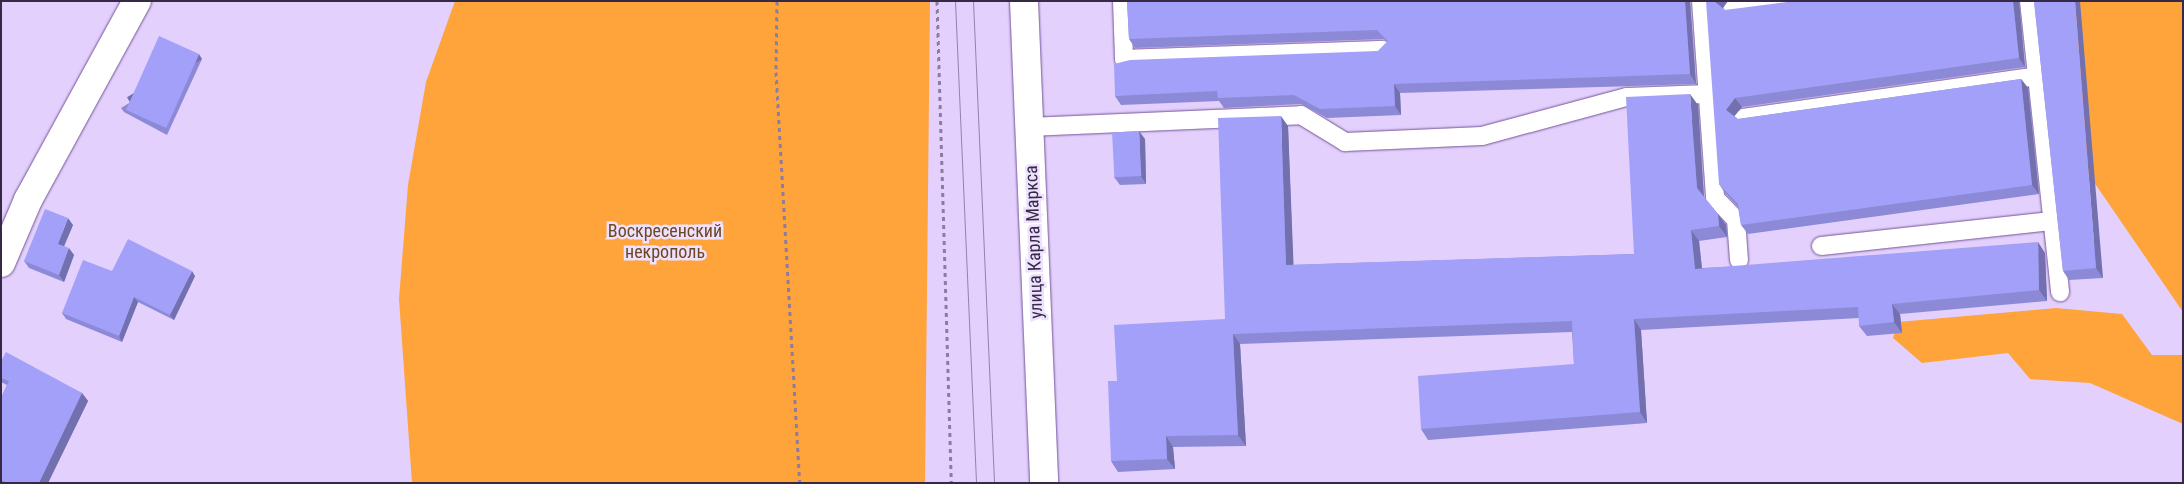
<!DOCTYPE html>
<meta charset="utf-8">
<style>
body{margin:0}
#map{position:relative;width:2184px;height:484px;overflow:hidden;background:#e3d0fd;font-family:"Roboto Condensed",sans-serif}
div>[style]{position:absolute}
.green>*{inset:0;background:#ffa33b}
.path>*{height:3px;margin-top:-1.5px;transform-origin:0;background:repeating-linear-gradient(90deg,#8c7ca1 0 4px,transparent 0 8px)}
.roads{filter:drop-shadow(0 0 1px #735496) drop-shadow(0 0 1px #735496)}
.lane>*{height:18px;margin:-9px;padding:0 9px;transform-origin:9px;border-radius:9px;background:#fff}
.street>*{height:28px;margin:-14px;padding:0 14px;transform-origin:14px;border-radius:14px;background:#fff}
.secondary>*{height:28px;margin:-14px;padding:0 14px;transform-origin:14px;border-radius:14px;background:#fff}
.tram>*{height:1px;margin:-0.5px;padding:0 0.5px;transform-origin:0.5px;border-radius:0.5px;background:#9383a9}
.wall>*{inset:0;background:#8c8ad6}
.shaded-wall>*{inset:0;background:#7270ae;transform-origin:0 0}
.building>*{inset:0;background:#a3a0f9;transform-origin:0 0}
span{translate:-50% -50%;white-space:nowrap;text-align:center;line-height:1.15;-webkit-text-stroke:5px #ede1ff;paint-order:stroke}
.park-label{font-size:18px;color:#6d471f}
.street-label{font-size:18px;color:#362946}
.frame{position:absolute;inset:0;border:2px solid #362946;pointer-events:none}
</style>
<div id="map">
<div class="green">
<i style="clip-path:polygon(455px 1px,930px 1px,925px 483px,412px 483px,399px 299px,408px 185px,426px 82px)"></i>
<i style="clip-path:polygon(2069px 1px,2183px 1px,2183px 312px,2087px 172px)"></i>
<i style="clip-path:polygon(2056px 308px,2122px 314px,2152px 355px,2183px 355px,2183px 424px,2090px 383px,2030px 379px,2008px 353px,1922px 363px,1893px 338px,1898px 322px)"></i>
</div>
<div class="path">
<i style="left:777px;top:1px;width:71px;rotate:90.8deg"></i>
<i style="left:776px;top:72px;width:412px;rotate:86.7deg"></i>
<i style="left:937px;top:1px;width:482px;rotate:88.3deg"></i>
</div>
<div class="roads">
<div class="lane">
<i style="left:1122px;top:1px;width:58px;rotate:88deg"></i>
<i style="left:1124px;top:59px;width:260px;rotate:-2deg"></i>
<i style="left:1701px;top:1px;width:197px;rotate:85.9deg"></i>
<i style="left:1715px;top:198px;width:30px;rotate:46deg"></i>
<i style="left:1736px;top:220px;width:40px;rotate:85.7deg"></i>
<i style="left:2029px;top:1px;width:293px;rotate:83.9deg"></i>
<i style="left:1731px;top:9px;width:62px;rotate:-7.5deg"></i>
<i style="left:1743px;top:118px;width:297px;rotate:-8.1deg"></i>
<i style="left:1029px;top:127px;width:272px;rotate:-2.5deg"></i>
<i style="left:1301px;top:115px;width:52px;rotate:31.5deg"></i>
<i style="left:1345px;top:142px;width:137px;rotate:-2.5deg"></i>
<i style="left:1482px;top:136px;width:150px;rotate:-15.1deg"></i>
<i style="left:1627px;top:97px;width:80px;rotate:-2.1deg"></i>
<i style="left:1821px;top:246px;width:232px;rotate:-6.2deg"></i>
</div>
<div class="street">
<i style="left:1px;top:263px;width:69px;rotate:-66.8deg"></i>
<i style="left:28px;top:200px;width:227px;rotate:-61.3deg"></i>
</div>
<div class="secondary">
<i style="left:1024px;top:1px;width:482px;rotate:87.6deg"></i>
</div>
</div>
<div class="tram">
<i style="left:955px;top:1px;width:482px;rotate:87.5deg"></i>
<i style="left:973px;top:1px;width:482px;rotate:87.5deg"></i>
</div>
<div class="wall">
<i style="clip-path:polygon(1127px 1px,1690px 1px,1696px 84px,1400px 93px,1401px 115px,1327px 118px,1301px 104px,1224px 108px,1219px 101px,1121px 105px,1115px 96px,1378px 51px,1387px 42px,1384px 39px,1135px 48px,1129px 39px)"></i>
<i style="clip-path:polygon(2019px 1px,2025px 67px,1742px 107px,1734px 116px,1738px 119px,2021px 79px,2028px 88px,2039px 194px,1748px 234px,1741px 225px,1738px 207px,1725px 193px,1719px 184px,1723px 8px,1725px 10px)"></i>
<i style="clip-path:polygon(2034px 1px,2103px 278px,2069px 280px,2063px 271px)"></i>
<i style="clip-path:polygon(202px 59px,167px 135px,124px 112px,121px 108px)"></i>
<i style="clip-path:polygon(1698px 105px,1704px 197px,1718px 214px,1726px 225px,1727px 237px,1699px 241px,1702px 268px,2045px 253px,2047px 301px,1900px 314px,1902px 333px,1867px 336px,1859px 326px,1859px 318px,1641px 330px,1647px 423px,1428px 440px,1421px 429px,1574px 364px,1572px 332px,1240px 344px,1246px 446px,1173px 447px,1175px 469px,1118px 472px,1111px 461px,1117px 381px,1225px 319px,1288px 126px,1293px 265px,1634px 254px)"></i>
<i style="clip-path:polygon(1145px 139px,1146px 184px,1120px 185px,1114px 177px)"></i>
<i style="clip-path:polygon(73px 225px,64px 246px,74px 255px,64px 282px,29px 268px,24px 261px)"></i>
<i style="clip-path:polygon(112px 271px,195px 276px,174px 320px,138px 302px,122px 342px,66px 319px,62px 313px)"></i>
<i style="clip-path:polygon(1px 361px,82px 393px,88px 401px,48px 483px,1px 483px,1px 398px,7px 385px,1px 382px)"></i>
</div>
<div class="shaded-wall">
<i style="clip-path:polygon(1685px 1px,1690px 1px,1696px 84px,1690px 74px)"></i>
<i style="clip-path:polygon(1714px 1px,1728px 1px,1721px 11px)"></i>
<i style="clip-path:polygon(2013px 1px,2019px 1px,2025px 67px,2019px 58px)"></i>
<i style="clip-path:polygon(2075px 1px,2080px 1px,2103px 278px,2096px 268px)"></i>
<i style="left:199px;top:54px;width:6px;height:84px;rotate:59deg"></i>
<i style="clip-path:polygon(2021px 79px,2028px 88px,2039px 194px,2032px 185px)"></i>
<i style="clip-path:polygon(1394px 84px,1400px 93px,1401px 115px,1395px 106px)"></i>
<i style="clip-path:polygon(1690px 94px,1698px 105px,1704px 199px,1697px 188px)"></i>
<i style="clip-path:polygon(1735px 98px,1742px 107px,1732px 119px,1726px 110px)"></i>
<i style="clip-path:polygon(1281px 116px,1288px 126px,1294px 276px,1286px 265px)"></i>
<i style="clip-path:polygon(1139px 131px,1145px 139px,1146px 184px,1141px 176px)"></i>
<i style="clip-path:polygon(1718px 214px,1726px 225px,1727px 237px,1719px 226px)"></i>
<i style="clip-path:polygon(68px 218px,73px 225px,62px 251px,58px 244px)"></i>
<i style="clip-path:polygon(1691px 230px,1699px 241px,1703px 279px,1695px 269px)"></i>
<i style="clip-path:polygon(2038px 242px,2045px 253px,2047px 301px,2039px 290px)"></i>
<i style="clip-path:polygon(69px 248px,74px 255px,64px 282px,59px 275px)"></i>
<i style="clip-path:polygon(192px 271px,195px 276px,174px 320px,170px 315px)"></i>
<i style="clip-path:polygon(134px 297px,138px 302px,122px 342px,119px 336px)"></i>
<i style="clip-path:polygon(1892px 304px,1900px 314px,1902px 333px,1894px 322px)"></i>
<i style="clip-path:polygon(1634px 319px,1641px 330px,1647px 423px,1640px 412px)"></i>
<i style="clip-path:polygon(1233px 334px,1240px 344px,1246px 446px,1238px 435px)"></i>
<i style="clip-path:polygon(82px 393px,88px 401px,48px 483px,39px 483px)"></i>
<i style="clip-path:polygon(1166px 436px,1173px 447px,1175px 469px,1167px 459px)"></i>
</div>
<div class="building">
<i style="clip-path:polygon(1127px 1px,1685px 1px,1690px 74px,1394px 84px,1395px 106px,1320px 109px,1294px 95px,1218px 98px,1217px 91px,1115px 96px,1114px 64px,1130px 60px,1378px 51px,1388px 41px,1377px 30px,1129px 39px)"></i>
<i style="clip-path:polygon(1706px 1px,1714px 1px,1725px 10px,1787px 2px,1788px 1px,2013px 1px,2019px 58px,1735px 98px,1726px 110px,1738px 119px,2021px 79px,2032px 185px,1741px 225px,1738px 204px,1719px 184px)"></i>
<i style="clip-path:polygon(2034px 1px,2075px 1px,2096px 268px,2063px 271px)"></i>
<i style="left:159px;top:36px;width:44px;height:81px;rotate:24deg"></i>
<i style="clip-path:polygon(1690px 94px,1697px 188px,1718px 214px,1719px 226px,1691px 230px,1695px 269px,2038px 242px,2039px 290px,1892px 304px,1894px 322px,1859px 326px,1858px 307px,1634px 319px,1640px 412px,1421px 429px,1418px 376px,1574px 364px,1572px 321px,1233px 334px,1238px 435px,1166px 436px,1167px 459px,1111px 461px,1108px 381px,1117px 381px,1114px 325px,1225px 319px,1218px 118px,1281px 116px,1286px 265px,1634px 254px,1626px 97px)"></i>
<i style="left:1139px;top:131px;width:45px;height:27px;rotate:87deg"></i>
<i style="clip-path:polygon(45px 209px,68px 218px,58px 244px,69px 248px,59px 275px,24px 261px)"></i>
<i style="clip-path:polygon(128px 239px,192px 271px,170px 315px,134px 297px,119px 336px,62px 313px,83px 260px,112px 271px)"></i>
<i style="clip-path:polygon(6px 352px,82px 393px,39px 483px,8px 483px,1px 480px,1px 398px,9px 381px,1px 378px,1px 361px)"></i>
</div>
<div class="park-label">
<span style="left:665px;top:242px">Воскресенский<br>некрополь</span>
</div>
<div class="street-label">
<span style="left:1034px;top:242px;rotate:-92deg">улица Карла Маркса</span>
</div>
<div class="frame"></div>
</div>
